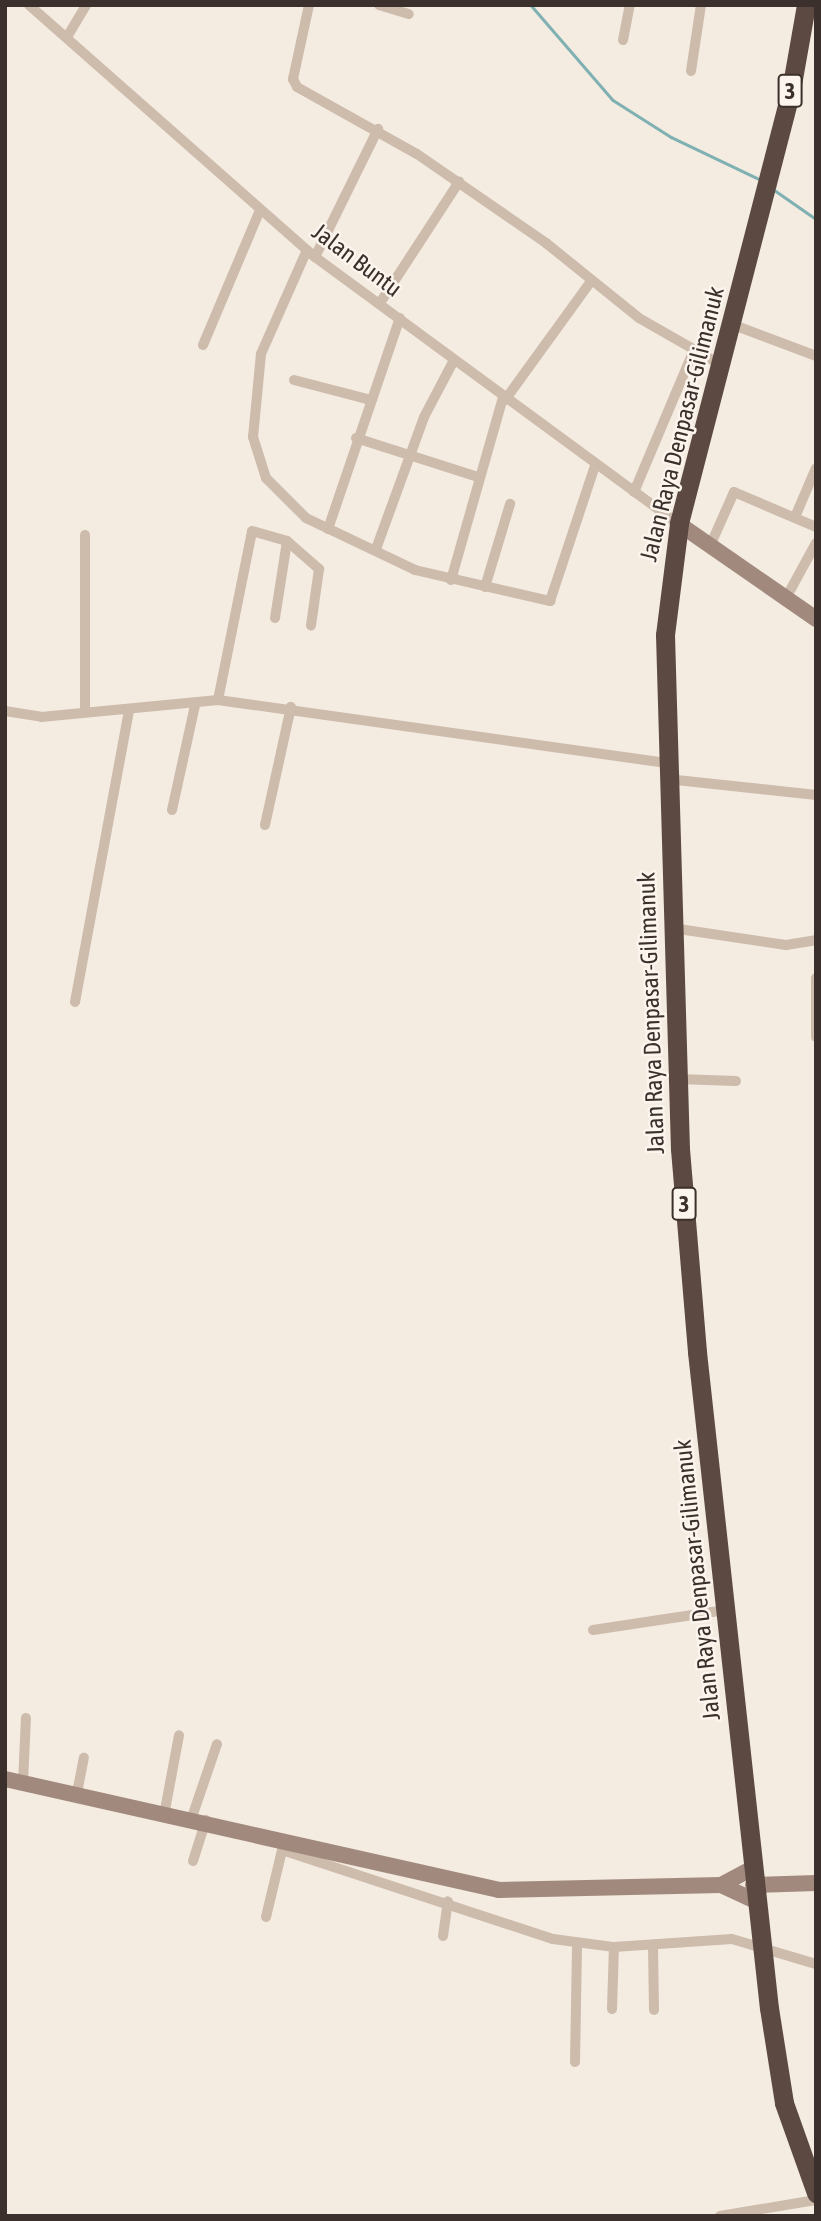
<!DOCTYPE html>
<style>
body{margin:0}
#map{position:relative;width:821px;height:2221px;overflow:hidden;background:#f4ebe1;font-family:"Asap Condensed",sans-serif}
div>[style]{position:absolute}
.stream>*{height:2.5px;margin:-1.25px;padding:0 1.25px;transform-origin:1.25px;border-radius:1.25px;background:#7fb0b2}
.street>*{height:10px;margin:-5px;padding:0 5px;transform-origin:5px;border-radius:5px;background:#cdbbac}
.secondary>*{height:16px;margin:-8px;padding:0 8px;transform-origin:8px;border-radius:8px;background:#a18a7d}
.highway>*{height:19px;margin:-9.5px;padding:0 9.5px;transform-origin:9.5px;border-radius:9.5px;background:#5c4a42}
span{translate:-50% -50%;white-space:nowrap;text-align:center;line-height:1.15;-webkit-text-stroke:5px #fbf5ee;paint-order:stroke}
.shield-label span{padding:2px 5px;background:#fbf5ee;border:2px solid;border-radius:5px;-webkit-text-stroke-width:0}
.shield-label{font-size:23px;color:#3b302b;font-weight:700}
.street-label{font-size:24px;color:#3b302b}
.frame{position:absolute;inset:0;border:7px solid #3b302b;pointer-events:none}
</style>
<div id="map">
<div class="stream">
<i style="left:531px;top:5px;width:125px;rotate:49.2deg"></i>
<i style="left:613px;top:100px;width:69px;rotate:32.5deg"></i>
<i style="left:671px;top:137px;width:98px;rotate:25.5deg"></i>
<i style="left:773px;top:189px;width:52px;rotate:34.9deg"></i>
</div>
<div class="street">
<i style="left:29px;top:5px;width:381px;rotate:41.4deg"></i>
<i style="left:315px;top:257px;width:451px;rotate:36.3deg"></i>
<i style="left:309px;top:5px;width:76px;rotate:102.2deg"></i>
<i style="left:293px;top:79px;width:9px;rotate:63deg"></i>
<i style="left:297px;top:87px;width:137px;rotate:29.2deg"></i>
<i style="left:417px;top:154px;width:157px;rotate:34.6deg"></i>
<i style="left:546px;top:243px;width:119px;rotate:38.9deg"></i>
<i style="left:639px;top:318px;width:95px;rotate:29.8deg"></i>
<i style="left:379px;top:5px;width:31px;rotate:17deg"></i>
<i style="left:67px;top:37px;width:37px;rotate:-59deg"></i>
<i style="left:623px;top:40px;width:36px;rotate:-79deg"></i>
<i style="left:691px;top:71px;width:67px;rotate:-81.4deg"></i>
<i style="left:307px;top:250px;width:114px;rotate:113.9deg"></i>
<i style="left:261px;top:354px;width:83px;rotate:95.5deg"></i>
<i style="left:253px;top:437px;width:43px;rotate:72.4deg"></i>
<i style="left:266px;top:478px;width:57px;rotate:45deg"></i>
<i style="left:306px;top:518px;width:121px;rotate:25.5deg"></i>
<i style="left:415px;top:570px;width:139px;rotate:12.9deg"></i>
<i style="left:550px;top:601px;width:142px;rotate:-71.6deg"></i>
<i style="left:315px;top:257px;width:143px;rotate:-63.8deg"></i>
<i style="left:380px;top:303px;width:145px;rotate:-56.9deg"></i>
<i style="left:731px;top:324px;width:91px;rotate:20.6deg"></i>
<i style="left:203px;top:345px;width:147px;rotate:-67.1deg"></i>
<i style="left:294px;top:380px;width:80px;rotate:14.6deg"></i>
<i style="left:505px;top:400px;width:148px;rotate:-54.1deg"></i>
<i style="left:356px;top:438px;width:128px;rotate:17.7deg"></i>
<i style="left:634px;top:492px;width:152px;rotate:-67.1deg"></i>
<i style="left:795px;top:517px;width:53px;rotate:-66.8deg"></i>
<i style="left:328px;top:529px;width:223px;rotate:-71.2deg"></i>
<i style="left:85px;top:535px;width:173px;rotate:90deg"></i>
<i style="left:710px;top:546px;width:59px;rotate:-66deg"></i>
<i style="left:734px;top:492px;width:89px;rotate:23.1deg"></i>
<i style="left:376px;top:549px;width:140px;rotate:-70deg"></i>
<i style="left:424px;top:417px;width:64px;rotate:-62.2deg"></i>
<i style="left:451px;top:580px;width:189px;rotate:-74.1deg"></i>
<i style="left:485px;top:587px;width:87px;rotate:-73.2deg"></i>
<i style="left:786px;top:598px;width:63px;rotate:-61.4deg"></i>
<i style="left:275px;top:618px;width:78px;rotate:-81.1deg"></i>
<i style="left:218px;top:700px;width:172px;rotate:-78.6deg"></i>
<i style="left:252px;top:531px;width:36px;rotate:16deg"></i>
<i style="left:287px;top:541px;width:43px;rotate:41.2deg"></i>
<i style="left:319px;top:569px;width:57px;rotate:98.1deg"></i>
<i style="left:5px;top:711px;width:36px;rotate:9deg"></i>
<i style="left:41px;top:717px;width:178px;rotate:-5.5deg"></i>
<i style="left:218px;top:700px;width:453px;rotate:8deg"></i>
<i style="left:667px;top:779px;width:150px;rotate:6.1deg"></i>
<i style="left:172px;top:810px;width:107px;rotate:-77.6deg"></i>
<i style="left:265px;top:825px;width:121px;rotate:-77.6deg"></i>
<i style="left:672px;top:928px;width:115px;rotate:8.5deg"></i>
<i style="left:786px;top:945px;width:30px;rotate:-9deg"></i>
<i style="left:816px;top:978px;width:59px;rotate:90deg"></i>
<i style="left:75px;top:1002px;width:297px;rotate:-79.5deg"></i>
<i style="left:678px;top:1079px;width:58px;rotate:2deg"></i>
<i style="left:593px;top:1630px;width:134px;rotate:-8.6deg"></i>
<i style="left:23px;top:1783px;width:65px;rotate:-87.4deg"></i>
<i style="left:77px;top:1793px;width:36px;rotate:-79deg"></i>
<i style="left:165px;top:1810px;width:76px;rotate:-79.4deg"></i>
<i style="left:192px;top:1817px;width:77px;rotate:-71.1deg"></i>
<i style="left:282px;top:1850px;width:285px;rotate:18.2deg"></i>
<i style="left:553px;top:1939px;width:62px;rotate:7.5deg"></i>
<i style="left:614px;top:1947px;width:118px;rotate:-3.9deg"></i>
<i style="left:732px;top:1939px;width:88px;rotate:16.6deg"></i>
<i style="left:193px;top:1861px;width:43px;rotate:-72.4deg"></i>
<i style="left:266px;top:1917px;width:73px;rotate:-76.5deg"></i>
<i style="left:443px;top:1936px;width:35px;rotate:-82deg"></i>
<i style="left:653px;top:1947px;width:63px;rotate:89.1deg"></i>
<i style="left:612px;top:2009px;width:62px;rotate:-88.2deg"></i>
<i style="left:575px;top:2062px;width:118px;rotate:-89deg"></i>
<i style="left:720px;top:2216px;width:97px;rotate:-9.5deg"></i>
</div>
<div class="secondary">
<i style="left:679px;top:524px;width:167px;rotate:34.7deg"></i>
<i style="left:5px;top:1779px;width:506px;rotate:12.66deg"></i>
<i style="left:499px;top:1890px;width:222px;rotate:-1.3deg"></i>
<i style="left:721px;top:1885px;width:34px;rotate:-28deg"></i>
<i style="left:721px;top:1885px;width:38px;rotate:25deg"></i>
<i style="left:753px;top:1885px;width:63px;rotate:-1.8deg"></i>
</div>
<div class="highway">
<i style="left:806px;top:5px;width:86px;rotate:100deg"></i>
<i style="left:791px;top:90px;width:448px;rotate:104.5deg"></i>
<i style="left:679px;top:524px;width:112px;rotate:97.2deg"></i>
<i style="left:665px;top:635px;width:514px;rotate:88.33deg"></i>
<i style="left:680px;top:1149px;width:204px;rotate:85.2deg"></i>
<i style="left:697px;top:1352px;width:660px;rotate:83.74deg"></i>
<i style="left:769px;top:2008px;width:96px;rotate:81deg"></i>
<i style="left:784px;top:2103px;width:96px;rotate:70.4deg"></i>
</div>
<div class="shield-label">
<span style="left:790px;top:91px">3</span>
<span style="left:684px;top:1204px">3</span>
</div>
<div class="street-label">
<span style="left:357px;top:260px;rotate:37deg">Jalan Buntu</span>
<span style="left:682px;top:424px;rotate:-76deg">Jalan Raya Denpasar-Gilimanuk</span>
<span style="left:651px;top:1013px;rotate:-92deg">Jalan Raya Denpasar-Gilimanuk</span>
<span style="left:697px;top:1580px;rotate:-96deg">Jalan Raya Denpasar-Gilimanuk</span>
</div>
<div class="frame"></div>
</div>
